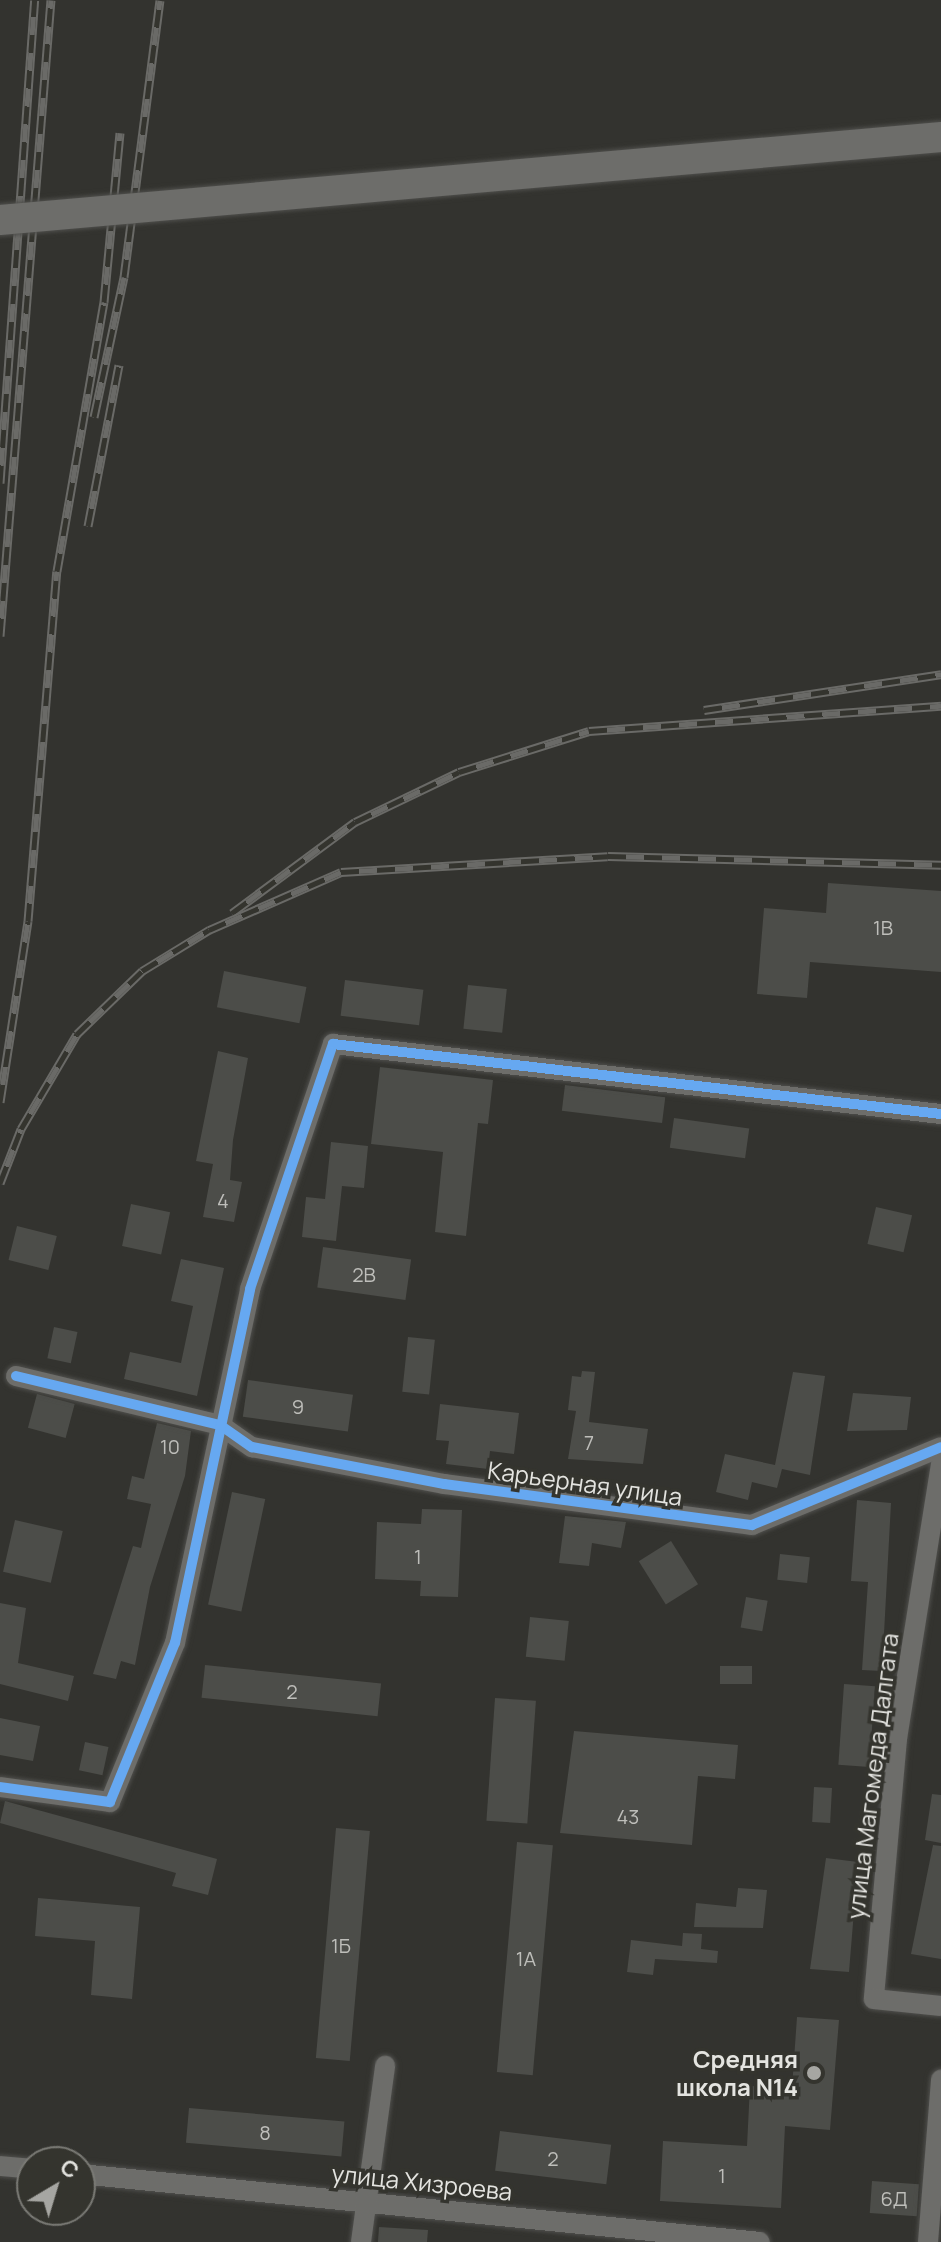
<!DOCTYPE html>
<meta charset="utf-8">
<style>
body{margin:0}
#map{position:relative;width:941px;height:2242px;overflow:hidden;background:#33332f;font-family:Manrope,sans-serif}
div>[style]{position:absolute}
.building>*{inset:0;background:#4c4d49;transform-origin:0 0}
.roads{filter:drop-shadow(0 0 2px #4f4f4c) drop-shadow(0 0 2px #4f4f4c)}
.street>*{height:20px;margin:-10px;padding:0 10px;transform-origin:10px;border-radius:10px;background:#6d6d6a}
.rail>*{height:9px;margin-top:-4.5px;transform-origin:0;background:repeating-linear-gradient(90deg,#34342e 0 18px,#6a6a67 0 36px);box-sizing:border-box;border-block:2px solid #6a6a67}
.bridges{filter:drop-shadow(0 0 2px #4f4f4c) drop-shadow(0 0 2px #4f4f4c)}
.secondary-bridge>*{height:30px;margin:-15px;padding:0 15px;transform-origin:15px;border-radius:15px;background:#6d6d6a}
.cycleway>*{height:10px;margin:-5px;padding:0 5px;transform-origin:5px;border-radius:5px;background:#66a8f1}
.dots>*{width:22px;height:22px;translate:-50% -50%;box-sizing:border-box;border:4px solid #34342e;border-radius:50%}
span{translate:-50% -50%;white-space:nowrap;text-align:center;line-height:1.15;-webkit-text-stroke:7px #34342e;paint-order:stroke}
.number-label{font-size:20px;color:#bebeba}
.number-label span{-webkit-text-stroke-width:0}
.street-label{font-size:24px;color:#e4e4e0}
.poi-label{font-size:24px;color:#e4e4e0;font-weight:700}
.right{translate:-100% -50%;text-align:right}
.north{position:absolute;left:16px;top:2146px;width:80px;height:80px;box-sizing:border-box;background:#34342e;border:2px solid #7a7a75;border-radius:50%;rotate:38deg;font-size:22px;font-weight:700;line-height:32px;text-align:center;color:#e4e4e0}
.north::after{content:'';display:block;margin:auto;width:28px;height:36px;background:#a6a6a2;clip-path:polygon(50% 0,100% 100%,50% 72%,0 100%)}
</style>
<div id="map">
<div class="building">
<i style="clip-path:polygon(828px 883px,941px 891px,941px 972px,810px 962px,807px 998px,757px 994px,764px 908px,826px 913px)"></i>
<i style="left:224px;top:971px;width:84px;height:37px;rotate:11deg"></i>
<i style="left:345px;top:980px;width:79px;height:36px;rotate:7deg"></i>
<i style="left:468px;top:985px;width:39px;height:44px;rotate:6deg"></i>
<i style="clip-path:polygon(218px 1051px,248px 1058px,233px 1140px,230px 1180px,242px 1182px,234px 1222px,203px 1217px,213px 1164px,196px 1161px)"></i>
<i style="clip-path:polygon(380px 1067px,493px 1080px,488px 1124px,478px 1123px,466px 1236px,435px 1232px,443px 1152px,371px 1144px)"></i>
<i style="left:565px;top:1085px;width:101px;height:26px;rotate:7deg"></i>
<i style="left:674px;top:1118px;width:76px;height:30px;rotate:8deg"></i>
<i style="clip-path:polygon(331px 1142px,368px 1146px,364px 1188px,342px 1186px,336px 1241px,302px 1237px,306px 1197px,325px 1199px)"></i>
<i style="left:131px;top:1204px;width:40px;height:43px;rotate:12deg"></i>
<i style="left:876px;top:1207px;width:37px;height:38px;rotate:13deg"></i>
<i style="left:17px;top:1226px;width:41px;height:35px;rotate:14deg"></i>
<i style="left:323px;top:1247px;width:89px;height:41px;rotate:8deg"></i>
<i style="clip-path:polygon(181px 1259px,224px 1268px,197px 1396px,124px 1379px,130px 1352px,181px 1363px,193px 1306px,171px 1301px)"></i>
<i style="left:54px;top:1327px;width:24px;height:32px;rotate:12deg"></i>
<i style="left:408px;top:1337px;width:27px;height:55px;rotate:6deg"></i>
<i style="clip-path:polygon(582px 1371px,595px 1372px,589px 1422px,648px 1429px,643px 1464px,568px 1459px,576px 1411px,568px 1410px,572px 1376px,581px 1377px)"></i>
<i style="clip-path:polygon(793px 1372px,825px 1376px,810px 1475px,782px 1469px,777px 1488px,752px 1482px,748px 1500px,716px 1492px,725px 1454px,775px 1465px)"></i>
<i style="left:248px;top:1380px;width:106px;height:37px;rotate:8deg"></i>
<i style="clip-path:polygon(853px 1393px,911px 1397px,907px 1430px,847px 1431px)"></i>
<i style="left:37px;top:1394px;width:39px;height:35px;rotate:15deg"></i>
<i style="clip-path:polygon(440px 1404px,519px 1413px,514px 1454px,490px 1451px,488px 1469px,446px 1464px,449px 1441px,436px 1440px)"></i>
<i style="clip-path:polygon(157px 1423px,191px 1431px,185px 1476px,150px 1587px,135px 1665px,121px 1661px,116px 1679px,93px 1674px,133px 1546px,141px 1548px,151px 1504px,127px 1499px,132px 1476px,144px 1479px)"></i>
<i style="left:232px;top:1492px;width:34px;height:115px;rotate:12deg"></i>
<i style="clip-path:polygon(857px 1500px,891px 1503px,882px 1671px,862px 1670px,868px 1582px,851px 1581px)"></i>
<i style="clip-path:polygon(422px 1509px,462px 1510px,458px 1597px,420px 1596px,421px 1581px,375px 1579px,377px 1522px,421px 1524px)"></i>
<i style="clip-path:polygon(565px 1516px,626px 1522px,621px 1548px,592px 1543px,589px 1566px,559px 1563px)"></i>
<i style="left:15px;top:1520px;width:49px;height:53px;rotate:13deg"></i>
<i style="left:671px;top:1541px;width:51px;height:38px;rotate:58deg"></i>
<i style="left:780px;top:1554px;width:30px;height:26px;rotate:6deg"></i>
<i style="left:746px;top:1597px;width:22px;height:31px;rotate:10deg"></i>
<i style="clip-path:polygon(0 1603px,26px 1608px,18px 1663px,74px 1676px,68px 1701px,0 1684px)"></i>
<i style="left:530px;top:1617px;width:39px;height:40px;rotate:6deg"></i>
<i style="left:205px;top:1665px;width:177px;height:33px;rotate:6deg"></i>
<i style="left:720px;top:1666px;width:32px;height:18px"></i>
<i style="left:844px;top:1684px;width:31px;height:81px;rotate:4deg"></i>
<i style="left:495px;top:1698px;width:41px;height:123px;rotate:4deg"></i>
<i style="clip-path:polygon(0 1718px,40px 1726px,33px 1761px,0 1755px)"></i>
<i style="clip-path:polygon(574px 1731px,738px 1745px,735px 1779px,698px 1776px,692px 1845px,560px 1833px)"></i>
<i style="left:85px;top:1742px;width:24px;height:29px;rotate:12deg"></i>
<i style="left:814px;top:1787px;width:18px;height:35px;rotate:3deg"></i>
<i style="clip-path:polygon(932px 1794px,941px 1795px,941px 1843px,925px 1840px)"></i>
<i style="clip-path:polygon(5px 1801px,217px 1859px,208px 1895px,172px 1886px,176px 1873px,0 1823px)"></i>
<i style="left:336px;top:1828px;width:34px;height:231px;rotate:5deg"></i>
<i style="left:517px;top:1842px;width:36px;height:231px;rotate:5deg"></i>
<i style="clip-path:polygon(933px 1845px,941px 1846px,941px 1959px,911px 1954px)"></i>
<i style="clip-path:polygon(826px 1858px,858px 1862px,849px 1972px,810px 1969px)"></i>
<i style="clip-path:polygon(738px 1888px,767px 1890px,763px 1928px,694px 1927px,696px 1903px,736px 1907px)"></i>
<i style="clip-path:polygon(38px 1898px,140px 1907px,132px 1999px,91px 1995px,95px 1941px,35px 1936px)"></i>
<i style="clip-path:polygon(683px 1933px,702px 1934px,701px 1949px,718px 1951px,717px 1963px,655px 1959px,653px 1975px,627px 1972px,631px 1940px,682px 1946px)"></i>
<i style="clip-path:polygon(797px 2017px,839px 2020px,830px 2130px,785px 2126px,781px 2208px,660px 2201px,663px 2141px,747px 2146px,750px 2086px,792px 2088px)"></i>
<i style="left:189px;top:2108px;width:156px;height:35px;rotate:5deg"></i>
<i style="left:500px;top:2131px;width:112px;height:40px;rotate:7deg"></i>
<i style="left:872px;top:2181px;width:47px;height:32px;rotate:4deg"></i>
<i style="clip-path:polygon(379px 2227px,428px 2230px,427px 2242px,378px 2242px)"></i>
</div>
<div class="roads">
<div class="street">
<i style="left:16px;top:1376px;width:210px;rotate:13.5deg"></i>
<i style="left:220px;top:1425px;width:39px;rotate:35deg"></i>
<i style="left:252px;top:1447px;width:196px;rotate:10.9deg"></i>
<i style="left:444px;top:1484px;width:311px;rotate:7.6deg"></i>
<i style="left:752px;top:1525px;width:204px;rotate:-22.4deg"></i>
<i style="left:941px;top:1464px;width:278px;rotate:99.1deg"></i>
<i style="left:897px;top:1739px;width:261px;rotate:95.1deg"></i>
<i style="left:874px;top:1999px;width:67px;rotate:6deg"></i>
<i style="left:0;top:1787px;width:111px;rotate:7.8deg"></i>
<i style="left:110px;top:1802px;width:172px;rotate:-67.8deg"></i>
<i style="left:175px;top:1643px;width:362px;rotate:-78deg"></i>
<i style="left:250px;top:1289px;width:259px;rotate:-71.3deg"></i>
<i style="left:333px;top:1044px;width:612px;rotate:6.57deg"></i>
<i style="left:0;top:2166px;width:32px;rotate:5deg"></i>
<i style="left:80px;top:2174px;width:683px;rotate:5.71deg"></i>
<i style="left:361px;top:2242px;width:178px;rotate:-82.2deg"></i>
<i style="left:928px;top:2242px;width:163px;rotate:-85.4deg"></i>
</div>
</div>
<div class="rail">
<i style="left:94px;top:417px;width:143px;rotate:-77.9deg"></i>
<i style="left:124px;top:277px;width:279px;rotate:-82.6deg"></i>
<i style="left:0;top:483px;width:484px;rotate:-85.9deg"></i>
<i style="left:88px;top:526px;width:164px;rotate:-79.1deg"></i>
<i style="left:0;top:636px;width:638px;rotate:-85.42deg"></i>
<i style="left:704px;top:710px;width:240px;rotate:-8.6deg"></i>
<i style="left:232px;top:913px;width:153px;rotate:-36.5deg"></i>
<i style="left:355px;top:822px;width:115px;rotate:-25.7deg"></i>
<i style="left:459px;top:772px;width:136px;rotate:-17.5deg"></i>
<i style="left:589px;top:731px;width:353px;rotate:-4.1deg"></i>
<i style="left:0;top:1102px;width:183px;rotate:-81.2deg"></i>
<i style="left:28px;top:921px;width:351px;rotate:-85.3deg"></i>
<i style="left:57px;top:571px;width:273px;rotate:-80.1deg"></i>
<i style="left:104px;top:302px;width:170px;rotate:-84.6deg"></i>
<i style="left:0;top:1183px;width:58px;rotate:-68.7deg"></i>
<i style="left:21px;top:1129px;width:110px;rotate:-59.5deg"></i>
<i style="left:77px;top:1034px;width:91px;rotate:-44.1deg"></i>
<i style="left:142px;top:971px;width:79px;rotate:-31.5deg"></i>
<i style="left:209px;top:930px;width:144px;rotate:-23.7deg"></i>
<i style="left:341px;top:872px;width:267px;rotate:-3.4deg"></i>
<i style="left:608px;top:856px;width:333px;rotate:1.5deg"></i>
</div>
<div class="bridges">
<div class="secondary-bridge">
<i style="left:0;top:220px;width:945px;rotate:-5.04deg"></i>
</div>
</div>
<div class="cycleway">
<i style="left:16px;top:1376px;width:210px;rotate:13.5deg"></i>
<i style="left:220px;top:1425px;width:39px;rotate:35deg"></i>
<i style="left:252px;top:1447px;width:196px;rotate:10.9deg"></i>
<i style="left:444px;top:1484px;width:311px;rotate:7.6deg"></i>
<i style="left:752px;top:1525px;width:204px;rotate:-22.4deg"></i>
<i style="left:0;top:1787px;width:111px;rotate:7.8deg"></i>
<i style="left:110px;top:1802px;width:172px;rotate:-67.8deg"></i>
<i style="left:175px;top:1643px;width:362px;rotate:-78deg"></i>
<i style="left:250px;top:1289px;width:259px;rotate:-71.3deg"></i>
<i style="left:333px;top:1044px;width:612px;rotate:6.57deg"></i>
</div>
<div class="dots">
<i style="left:814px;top:2073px;background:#a6a6a2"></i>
</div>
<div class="number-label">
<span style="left:883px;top:927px">1В</span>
<span style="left:223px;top:1200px">4</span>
<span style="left:364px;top:1274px">2В</span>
<span style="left:298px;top:1406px">9</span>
<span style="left:589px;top:1442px">7</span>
<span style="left:170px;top:1446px">10</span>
<span style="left:418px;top:1556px">1</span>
<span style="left:292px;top:1691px">2</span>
<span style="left:628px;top:1816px">43</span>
<span style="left:341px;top:1945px">1Б</span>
<span style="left:526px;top:1958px">1А</span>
<span style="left:265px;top:2132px">8</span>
<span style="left:553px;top:2158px">2</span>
<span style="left:722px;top:2175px">1</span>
<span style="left:894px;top:2198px">6Д</span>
</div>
<div class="street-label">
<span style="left:585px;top:1483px;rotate:8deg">Карьерная улица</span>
<span style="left:872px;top:1776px;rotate:-83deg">улица Магомеда Далгата</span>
<span style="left:422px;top:2182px;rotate:6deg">улица Хизроева</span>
</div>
<div class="poi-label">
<span class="right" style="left:798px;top:2073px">Средняя<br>школа N14</span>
</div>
<div class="north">С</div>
</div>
